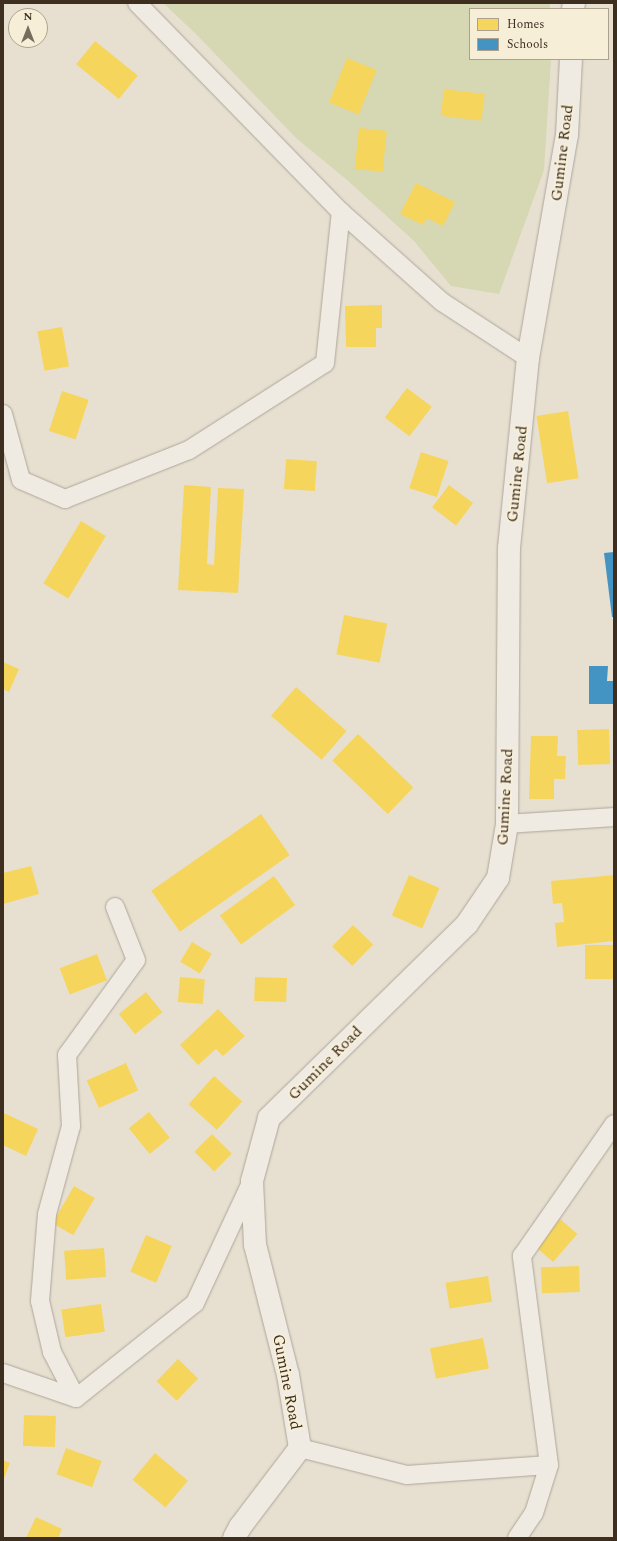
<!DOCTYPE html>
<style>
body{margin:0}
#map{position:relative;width:617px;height:1541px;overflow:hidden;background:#e7e0d1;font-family:Spectral,serif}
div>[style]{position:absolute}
.green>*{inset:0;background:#d6d7b3}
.homes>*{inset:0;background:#f6d55c;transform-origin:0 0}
.schools>*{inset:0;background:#4393c3}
.roads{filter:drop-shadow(0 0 1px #ada599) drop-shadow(0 0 1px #ada599)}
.minor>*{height:18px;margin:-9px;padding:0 9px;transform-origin:9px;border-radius:9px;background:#efebe3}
.secondary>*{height:22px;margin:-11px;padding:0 11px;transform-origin:11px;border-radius:11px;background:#efebe3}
span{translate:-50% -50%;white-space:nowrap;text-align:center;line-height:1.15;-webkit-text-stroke:4px #f7eed8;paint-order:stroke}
.street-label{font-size:16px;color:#3d2e20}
.frame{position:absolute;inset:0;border:4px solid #3d2e20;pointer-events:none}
.legend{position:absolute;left:469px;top:8px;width:140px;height:52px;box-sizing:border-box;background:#f7eed8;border:1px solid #ada18e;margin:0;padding:5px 7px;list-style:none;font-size:12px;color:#3d2e20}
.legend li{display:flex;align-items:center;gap:8px;height:20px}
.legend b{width:20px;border:1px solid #ada18e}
.north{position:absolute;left:8px;top:8px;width:40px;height:40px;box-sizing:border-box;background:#f7eed8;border:1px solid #ada18e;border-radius:50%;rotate:0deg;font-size:11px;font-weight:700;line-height:16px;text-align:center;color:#3d2e20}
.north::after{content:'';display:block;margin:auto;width:14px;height:18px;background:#786c5e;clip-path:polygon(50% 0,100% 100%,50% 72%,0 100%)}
</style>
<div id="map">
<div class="green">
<i style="clip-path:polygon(163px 3px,550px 3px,550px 9px,470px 9px,470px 59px,551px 59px,544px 170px,499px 294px,451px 286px,414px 241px,347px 180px,296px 138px,196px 34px)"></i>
</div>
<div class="homes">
<i style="left:95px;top:41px;width:55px;height:30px;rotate:39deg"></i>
<i style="left:347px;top:58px;width:32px;height:48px;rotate:22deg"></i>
<i style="left:444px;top:89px;width:41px;height:27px;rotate:7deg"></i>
<i style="left:359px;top:128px;width:28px;height:41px;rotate:6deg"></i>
<i style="clip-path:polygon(416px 183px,455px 202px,443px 226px,427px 218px,423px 225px,400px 214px)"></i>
<i style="clip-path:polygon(382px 305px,382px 328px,376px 328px,376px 347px,346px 347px,345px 306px)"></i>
<i style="left:62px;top:327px;width:40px;height:25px;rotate:80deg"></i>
<i style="left:407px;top:388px;width:31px;height:37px;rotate:37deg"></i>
<i style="left:62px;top:391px;width:28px;height:42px;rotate:18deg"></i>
<i style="left:568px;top:411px;width:68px;height:32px;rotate:81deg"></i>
<i style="left:421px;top:452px;width:29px;height:38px;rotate:18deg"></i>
<i style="left:286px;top:459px;width:31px;height:30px;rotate:4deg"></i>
<i style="clip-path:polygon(184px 485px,211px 487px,207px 564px,214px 565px,218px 488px,244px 489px,238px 593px,178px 590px)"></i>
<i style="left:449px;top:485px;width:30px;height:28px;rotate:37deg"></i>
<i style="left:81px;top:521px;width:29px;height:73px;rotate:31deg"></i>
<i style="left:344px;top:615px;width:44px;height:40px;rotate:11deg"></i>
<i style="clip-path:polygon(3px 662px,19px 669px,9px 692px,3px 689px)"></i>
<i style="left:296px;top:687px;width:67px;height:38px;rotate:41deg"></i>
<i style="left:609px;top:729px;width:35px;height:32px;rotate:88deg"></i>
<i style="left:358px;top:734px;width:77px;height:37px;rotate:44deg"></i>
<i style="clip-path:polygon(531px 736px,558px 736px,557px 756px,566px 756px,565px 779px,554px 779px,554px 799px,529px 799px)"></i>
<i style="left:261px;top:814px;width:50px;height:134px;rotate:55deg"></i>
<i style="clip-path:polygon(31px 866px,39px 894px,3px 904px,3px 873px)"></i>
<i style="left:409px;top:875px;width:33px;height:44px;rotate:23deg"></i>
<i style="clip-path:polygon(614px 875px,614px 941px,557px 947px,555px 923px,564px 922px,562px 903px,553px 904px,551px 881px)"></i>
<i style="left:274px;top:876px;width:36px;height:67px;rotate:54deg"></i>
<i style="left:353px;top:925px;width:28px;height:30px;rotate:44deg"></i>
<i style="left:192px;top:942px;width:23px;height:23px;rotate:31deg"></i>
<i style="left:614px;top:945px;width:34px;height:29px;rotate:90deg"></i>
<i style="left:97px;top:954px;width:28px;height:40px;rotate:69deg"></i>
<i style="left:180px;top:977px;width:25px;height:25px;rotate:5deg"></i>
<i style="left:255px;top:977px;width:32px;height:24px;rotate:2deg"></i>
<i style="left:146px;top:992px;width:26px;height:35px;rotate:51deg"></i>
<i style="clip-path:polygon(218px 1009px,245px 1036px,223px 1056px,216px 1049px,198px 1065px,180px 1045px)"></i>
<i style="left:126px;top:1063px;width:30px;height:43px;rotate:66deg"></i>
<i style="left:214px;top:1076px;width:38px;height:38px;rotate:42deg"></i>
<i style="left:149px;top:1112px;width:33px;height:26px;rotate:51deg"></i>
<i style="clip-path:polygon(4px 1113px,38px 1129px,26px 1156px,3px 1145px)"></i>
<i style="left:212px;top:1134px;width:28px;height:25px;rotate:45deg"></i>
<i style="left:74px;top:1186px;width:24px;height:43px;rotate:30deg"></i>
<i style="left:560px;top:1219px;width:23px;height:37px;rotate:41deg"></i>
<i style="left:146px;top:1235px;width:28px;height:40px;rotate:23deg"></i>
<i style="left:104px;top:1248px;width:29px;height:40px;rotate:86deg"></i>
<i style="left:579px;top:1266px;width:26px;height:38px;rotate:88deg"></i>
<i style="left:488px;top:1276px;width:26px;height:43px;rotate:81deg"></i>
<i style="left:101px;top:1304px;width:28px;height:40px;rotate:82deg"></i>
<i style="left:483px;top:1338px;width:31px;height:54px;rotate:79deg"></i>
<i style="left:178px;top:1359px;width:28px;height:31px;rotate:44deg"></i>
<i style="left:24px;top:1415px;width:32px;height:31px;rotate:2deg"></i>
<i style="left:66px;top:1448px;width:38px;height:28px;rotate:20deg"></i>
<i style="left:155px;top:1453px;width:43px;height:35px;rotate:40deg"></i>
<i style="clip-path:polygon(3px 1460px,10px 1463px,3px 1481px)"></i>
<i style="clip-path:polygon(36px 1517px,62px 1529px,58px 1538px,26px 1538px)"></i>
</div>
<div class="schools">
<i style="clip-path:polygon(614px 552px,614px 617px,612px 617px,604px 553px)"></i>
<i style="clip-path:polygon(589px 666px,608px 666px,607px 681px,614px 681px,614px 704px,589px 704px)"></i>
</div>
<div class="roads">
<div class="minor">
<i style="left:137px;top:3px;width:292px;rotate:45.7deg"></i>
<i style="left:341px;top:212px;width:135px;rotate:41.7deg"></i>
<i style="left:442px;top:302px;width:103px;rotate:33.1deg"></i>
<i style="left:3px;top:414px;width:68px;rotate:74.7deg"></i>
<i style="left:21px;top:480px;width:48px;rotate:23.4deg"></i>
<i style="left:65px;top:499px;width:133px;rotate:-21.6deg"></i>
<i style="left:189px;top:450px;width:161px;rotate:-32.6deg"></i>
<i style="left:325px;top:363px;width:152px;rotate:-84deg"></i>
<i style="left:507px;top:824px;width:107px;rotate:-3.7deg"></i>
<i style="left:3px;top:1373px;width:77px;rotate:18.9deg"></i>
<i style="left:76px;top:1398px;width:152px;rotate:-38.6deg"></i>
<i style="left:195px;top:1303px;width:135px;rotate:-65deg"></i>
<i style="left:76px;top:1398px;width:52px;rotate:-117.6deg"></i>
<i style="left:52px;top:1352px;width:52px;rotate:-103.2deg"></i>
<i style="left:40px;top:1301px;width:87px;rotate:-85.4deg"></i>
<i style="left:47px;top:1214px;width:91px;rotate:-74.7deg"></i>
<i style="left:71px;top:1126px;width:71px;rotate:-93.2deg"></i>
<i style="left:67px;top:1055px;width:117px;rotate:-54deg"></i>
<i style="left:136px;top:960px;width:57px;rotate:-111.6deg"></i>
<i style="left:300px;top:1448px;width:110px;rotate:14.2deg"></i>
<i style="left:407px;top:1475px;width:142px;rotate:-4deg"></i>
<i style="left:549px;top:1465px;width:211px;rotate:-97.4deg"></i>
<i style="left:522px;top:1256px;width:161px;rotate:-55.1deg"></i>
<i style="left:517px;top:1538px;width:30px;rotate:-56deg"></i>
<i style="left:534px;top:1513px;width:50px;rotate:-72.6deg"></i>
</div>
<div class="secondary">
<i style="left:573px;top:9px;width:6px;rotate:-81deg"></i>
<i style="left:234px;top:1538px;width:13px;rotate:-61deg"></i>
<i style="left:240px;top:1527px;width:99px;rotate:-52.8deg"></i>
<i style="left:300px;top:1448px;width:74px;rotate:-99.3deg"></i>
<i style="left:288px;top:1375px;width:134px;rotate:-104.2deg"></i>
<i style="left:255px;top:1245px;width:64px;rotate:-92.7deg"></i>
<i style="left:252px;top:1181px;width:65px;rotate:-74.9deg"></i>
<i style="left:269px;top:1118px;width:277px;rotate:-44.4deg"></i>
<i style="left:467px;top:924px;width:55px;rotate:-56deg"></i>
<i style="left:498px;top:878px;width:55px;rotate:-80.5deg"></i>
<i style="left:507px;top:824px;width:276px;rotate:-89.6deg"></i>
<i style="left:509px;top:548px;width:191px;rotate:-84.3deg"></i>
<i style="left:528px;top:358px;width:226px;rotate:-80.1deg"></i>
<i style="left:567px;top:135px;width:76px;rotate:-87deg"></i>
</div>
</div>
<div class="street-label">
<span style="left:562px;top:153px;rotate:-83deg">Gumine Road</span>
<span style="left:517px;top:474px;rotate:-84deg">Gumine Road</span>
<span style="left:505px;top:797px;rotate:-87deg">Gumine Road</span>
<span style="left:325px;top:1063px;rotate:-45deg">Gumine Road</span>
<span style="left:287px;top:1382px;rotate:79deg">Gumine Road</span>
</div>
<div class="frame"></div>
<ul class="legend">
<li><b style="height:11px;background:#f6d55c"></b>Homes</li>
<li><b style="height:11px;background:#4393c3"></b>Schools</li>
</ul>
<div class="north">N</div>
</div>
